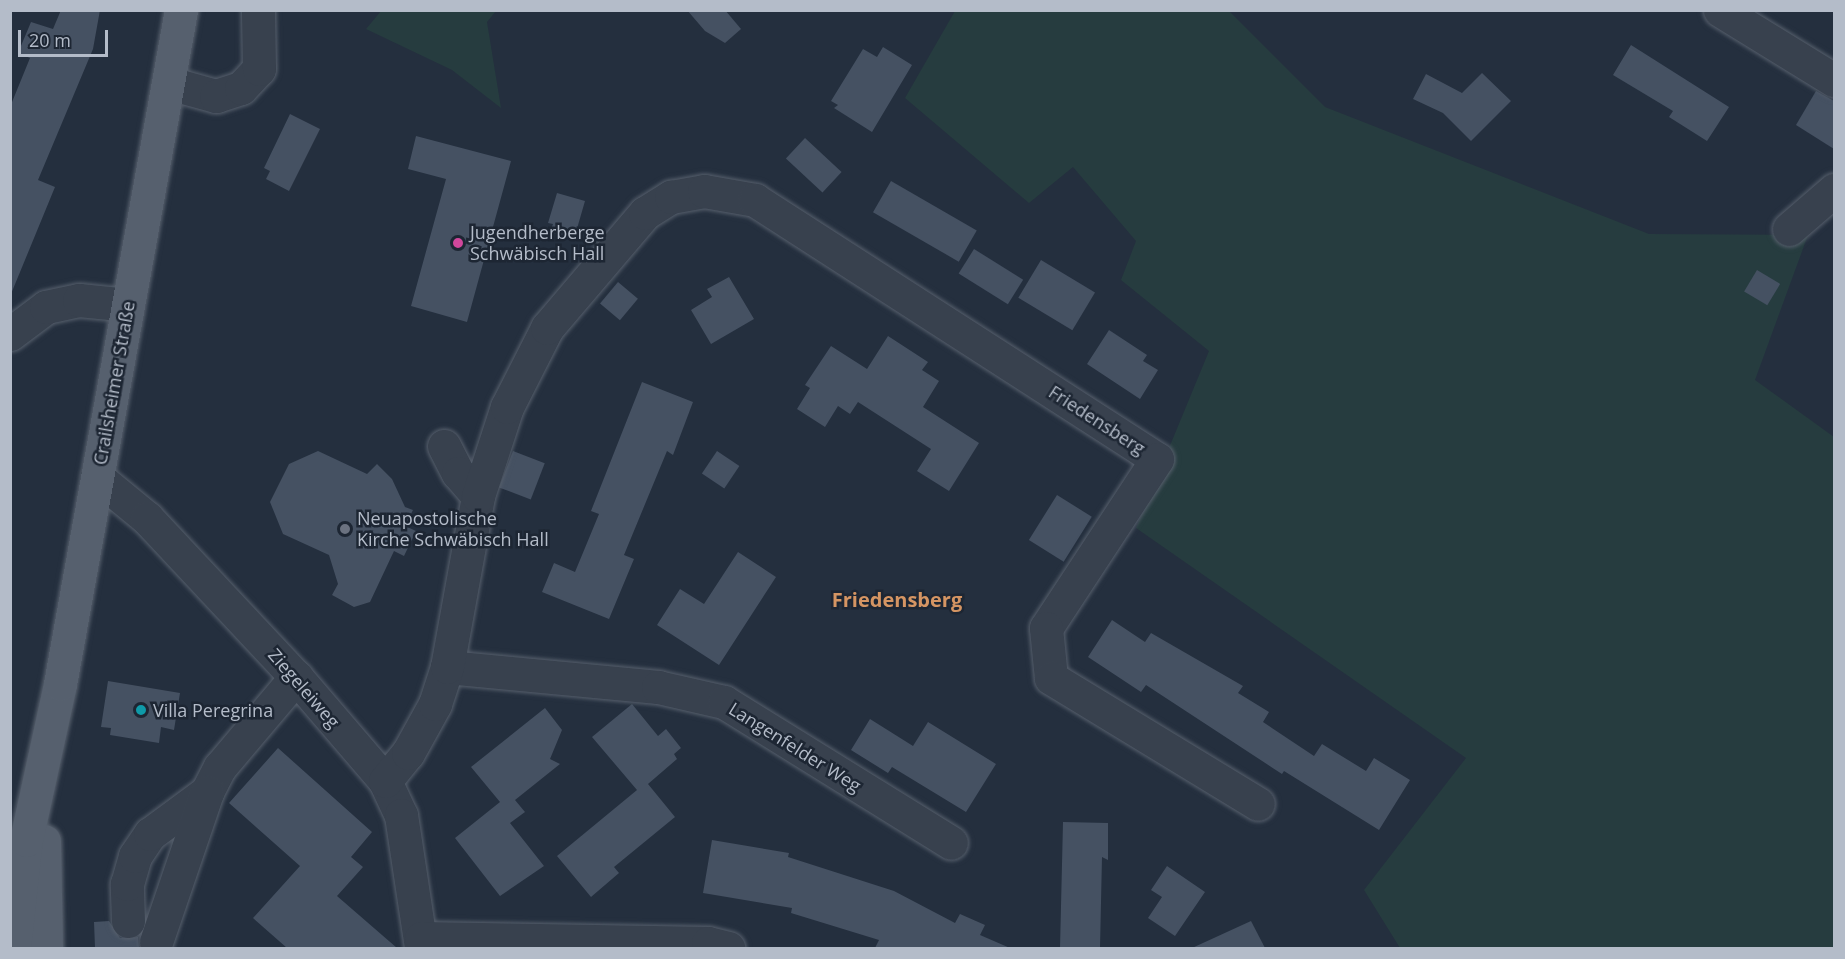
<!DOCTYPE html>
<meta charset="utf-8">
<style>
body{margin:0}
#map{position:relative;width:1845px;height:959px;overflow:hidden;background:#242f3e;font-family:"Open Sans",sans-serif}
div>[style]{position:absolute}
.green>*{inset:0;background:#263c3f}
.building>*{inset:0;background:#455162;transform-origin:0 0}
.roads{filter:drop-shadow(0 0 2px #565f6c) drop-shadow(0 0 2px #565f6c)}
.minor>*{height:33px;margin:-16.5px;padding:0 16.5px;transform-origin:16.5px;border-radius:16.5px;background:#38414e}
.major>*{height:33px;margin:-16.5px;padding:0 16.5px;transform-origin:16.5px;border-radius:16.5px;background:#56606e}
.dots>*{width:16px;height:16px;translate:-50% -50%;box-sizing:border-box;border:3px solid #1d2633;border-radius:50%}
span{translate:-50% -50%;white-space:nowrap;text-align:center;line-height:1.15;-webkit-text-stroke:5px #1d2633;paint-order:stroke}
.poi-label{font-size:18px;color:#b4bcc9}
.left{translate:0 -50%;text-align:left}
.street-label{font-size:18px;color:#b4bcc9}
.neighbourhood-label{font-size:20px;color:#d59563;font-weight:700}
.frame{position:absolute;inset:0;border:12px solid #b4bcc9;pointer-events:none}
.scale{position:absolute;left:18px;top:30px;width:90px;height:27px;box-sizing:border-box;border:3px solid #b4bcc9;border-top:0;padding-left:8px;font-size:18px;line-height:21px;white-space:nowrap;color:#b4bcc9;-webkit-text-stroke:4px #1d2633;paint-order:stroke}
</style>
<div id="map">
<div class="green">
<i style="clip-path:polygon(381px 11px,496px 11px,487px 22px,501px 108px,452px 70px,366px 29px)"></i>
<i style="clip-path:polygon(955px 11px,1229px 11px,1325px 107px,1649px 234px,1808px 235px,1755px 380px,1834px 437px,1834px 948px,1400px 948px,1364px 890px,1466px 758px,1136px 528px,1209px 351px,1121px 280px,1136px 241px,1073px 167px,1029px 203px,905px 98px)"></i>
</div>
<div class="building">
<i style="clip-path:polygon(61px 10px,100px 10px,93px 49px,38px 180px,55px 187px,11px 294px,10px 107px,30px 58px,18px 53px,31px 22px,53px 29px)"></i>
<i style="clip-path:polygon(687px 10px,725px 10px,741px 29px,725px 43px,705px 31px)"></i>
<i style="clip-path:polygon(1631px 45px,1729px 107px,1707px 141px,1669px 117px,1673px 111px,1613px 75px)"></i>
<i style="clip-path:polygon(883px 47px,912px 65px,872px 132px,834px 108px,838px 105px,831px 101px,863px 49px,877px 57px)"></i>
<i style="clip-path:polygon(1482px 73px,1511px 101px,1471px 141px,1443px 113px,1413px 99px,1426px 74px,1462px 93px)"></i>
<i style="clip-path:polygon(1816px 91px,1834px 101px,1834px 149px,1796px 125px)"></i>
<i style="clip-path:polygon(290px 114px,320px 129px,289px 191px,266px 179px,270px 171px,264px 168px)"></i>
<i style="clip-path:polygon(416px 136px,511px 161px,467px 322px,411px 306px,446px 179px,408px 169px)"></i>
<i style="left:805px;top:138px;width:50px;height:28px;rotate:43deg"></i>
<i style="left:891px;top:181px;width:99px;height:36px;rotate:30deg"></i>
<i style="clip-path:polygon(557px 193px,585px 201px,574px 239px,550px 232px,553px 224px,548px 223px)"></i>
<i style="left:974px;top:249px;width:58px;height:29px;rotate:32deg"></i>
<i style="left:1041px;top:260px;width:63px;height:44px;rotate:31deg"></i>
<i style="left:1757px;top:270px;width:27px;height:25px;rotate:31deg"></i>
<i style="clip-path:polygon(729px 277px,754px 319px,711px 344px,691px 310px,712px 297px,707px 289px)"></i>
<i style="left:618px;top:282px;width:26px;height:28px;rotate:40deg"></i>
<i style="clip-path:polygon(1109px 330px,1147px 355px,1143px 361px,1158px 370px,1140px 399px,1087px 364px)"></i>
<i style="clip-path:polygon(888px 336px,928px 362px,922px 370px,939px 381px,923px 407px,979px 443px,949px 491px,917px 471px,931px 449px,858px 402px,850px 414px,838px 406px,825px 427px,797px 409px,810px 388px,805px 385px,831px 346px,867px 369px)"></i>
<i style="clip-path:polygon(642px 382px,693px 402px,673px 455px,667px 451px,624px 555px,634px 559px,609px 619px,542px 592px,554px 563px,575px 572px,599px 514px,591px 511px)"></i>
<i style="clip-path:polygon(318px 451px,367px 474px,377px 464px,392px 479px,405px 507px,413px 510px,405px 526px,416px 531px,404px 556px,394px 551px,370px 602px,354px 607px,332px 595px,338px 584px,329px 555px,283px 534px,270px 502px,289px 464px)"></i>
<i style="left:513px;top:451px;width:34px;height:39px;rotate:21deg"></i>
<i style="left:717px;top:451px;width:27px;height:27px;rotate:34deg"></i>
<i style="left:1057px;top:495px;width:41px;height:53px;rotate:32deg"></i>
<i style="clip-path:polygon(738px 552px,776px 577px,719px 665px,657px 625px,680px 589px,704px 604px)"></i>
<i style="clip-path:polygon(1112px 620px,1145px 642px,1151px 633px,1243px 686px,1238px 693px,1269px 712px,1263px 722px,1314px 756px,1322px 744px,1366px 771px,1374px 758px,1410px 780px,1379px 830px,1284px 771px,1282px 774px,1146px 685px,1141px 692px,1088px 657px)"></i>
<i style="clip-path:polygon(108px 681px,180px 693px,174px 730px,161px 727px,159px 743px,110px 735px,111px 728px,101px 727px)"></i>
<i style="clip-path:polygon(632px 704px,658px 736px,666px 729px,681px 748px,674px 754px,677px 759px,648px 784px,675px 817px,614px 867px,619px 873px,591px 897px,557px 856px,637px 790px,592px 737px)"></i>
<i style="clip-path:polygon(545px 708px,562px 730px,550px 759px,560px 764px,515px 800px,525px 812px,510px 823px,544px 866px,500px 896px,455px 838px,500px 802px,471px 767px)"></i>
<i style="clip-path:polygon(870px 719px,913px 746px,928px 722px,996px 764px,966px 812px,892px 767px,888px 773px,851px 750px)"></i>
<i style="clip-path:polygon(278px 748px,372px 832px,351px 857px,363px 867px,337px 896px,397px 948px,287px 948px,253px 918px,300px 866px,229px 803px)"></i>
<i style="clip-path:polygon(1063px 822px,1108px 823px,1108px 860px,1102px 857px,1100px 948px,1060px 948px)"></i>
<i style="clip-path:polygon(712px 840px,789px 853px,788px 857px,894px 891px,955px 923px,960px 914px,985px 925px,980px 935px,1010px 948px,875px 948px,879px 940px,791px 913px,792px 908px,703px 893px)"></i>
<i style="clip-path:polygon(1167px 866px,1205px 892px,1175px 936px,1148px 918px,1162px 897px,1151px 890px)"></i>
<i style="clip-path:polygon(109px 921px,120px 938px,138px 937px,139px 948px,95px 948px,94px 922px)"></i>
<i style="clip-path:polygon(1251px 921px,1265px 948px,1192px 948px)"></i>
</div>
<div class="roads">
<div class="minor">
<i style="left:1720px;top:10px;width:134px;rotate:31.6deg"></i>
<i style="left:169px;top:83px;width:49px;rotate:15.5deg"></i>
<i style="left:216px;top:96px;width:26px;rotate:-18deg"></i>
<i style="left:241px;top:88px;width:26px;rotate:-47deg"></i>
<i style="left:259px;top:69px;width:59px;rotate:-91deg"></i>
<i style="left:1789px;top:229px;width:60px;rotate:-40.9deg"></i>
<i style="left:10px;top:334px;width:45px;rotate:-36.9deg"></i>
<i style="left:46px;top:307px;width:34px;rotate:-12deg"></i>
<i style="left:79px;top:300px;width:49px;rotate:5.8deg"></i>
<i style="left:444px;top:446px;width:30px;rotate:63deg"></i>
<i style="left:458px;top:473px;width:30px;rotate:49deg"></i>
<i style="left:97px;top:477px;width:65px;rotate:39.4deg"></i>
<i style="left:147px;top:518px;width:218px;rotate:46.9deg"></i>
<i style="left:296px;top:677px;width:137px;rotate:49.4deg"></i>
<i style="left:385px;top:781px;width:38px;rotate:65deg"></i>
<i style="left:401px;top:815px;width:134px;rotate:81.4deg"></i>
<i style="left:447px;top:667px;width:212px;rotate:5.4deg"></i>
<i style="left:658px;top:687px;width:68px;rotate:12.8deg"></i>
<i style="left:724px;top:702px;width:267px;rotate:31.8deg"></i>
<i style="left:385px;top:781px;width:36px;rotate:-51deg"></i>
<i style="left:408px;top:753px;width:56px;rotate:-61.1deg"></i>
<i style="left:435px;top:704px;width:39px;rotate:-72deg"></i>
<i style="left:447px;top:667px;width:174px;rotate:-79.7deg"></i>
<i style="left:478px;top:496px;width:94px;rotate:-72deg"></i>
<i style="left:507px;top:407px;width:89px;rotate:-63.1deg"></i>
<i style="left:547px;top:328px;width:151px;rotate:-49.6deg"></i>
<i style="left:645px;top:213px;width:31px;rotate:-32deg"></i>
<i style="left:671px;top:197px;width:34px;rotate:-10deg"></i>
<i style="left:704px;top:191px;width:52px;rotate:10deg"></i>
<i style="left:755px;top:200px;width:478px;rotate:32.8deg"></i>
<i style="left:1157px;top:459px;width:202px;rotate:123.3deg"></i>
<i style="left:1046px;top:628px;width:50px;rotate:84.3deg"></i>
<i style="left:1051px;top:678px;width:242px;rotate:31.3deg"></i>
<i style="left:128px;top:921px;width:37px;rotate:-92deg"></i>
<i style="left:127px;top:884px;width:29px;rotate:-74deg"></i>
<i style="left:135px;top:856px;width:27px;rotate:-56deg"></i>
<i style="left:150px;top:834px;width:71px;rotate:-36.4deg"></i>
<i style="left:207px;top:792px;width:28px;rotate:-63deg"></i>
<i style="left:220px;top:767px;width:118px;rotate:-49.8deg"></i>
<i style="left:421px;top:938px;width:287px;rotate:1deg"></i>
<i style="left:708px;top:943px;width:21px;rotate:14deg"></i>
<i style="left:156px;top:942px;width:158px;rotate:-71.2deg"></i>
</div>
<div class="major">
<i style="left:44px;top:841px;width:107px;rotate:88.9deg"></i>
<i style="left:14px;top:948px;width:109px;rotate:-83.7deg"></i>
<i style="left:26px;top:840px;width:160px;rotate:-77.7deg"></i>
<i style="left:60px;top:684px;width:685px;rotate:-79.82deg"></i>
</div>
</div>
<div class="dots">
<i style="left:458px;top:243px;background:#d1479c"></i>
<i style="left:345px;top:529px;background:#6b7280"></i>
<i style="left:141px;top:710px;background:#0f9aa8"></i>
</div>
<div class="poi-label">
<span class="left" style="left:470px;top:243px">Jugendherberge<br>Schwäbisch Hall</span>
<span class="left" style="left:357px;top:529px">Neuapostolische<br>Kirche Schwäbisch Hall</span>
<span class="left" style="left:153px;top:710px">Villa Peregrina</span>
</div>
<div class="street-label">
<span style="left:114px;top:383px;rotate:-80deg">Crailsheimer Straße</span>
<span style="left:1097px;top:420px;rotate:33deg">Friedensberg</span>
<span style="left:304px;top:688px;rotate:49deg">Ziegeleiweg</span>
<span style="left:795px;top:747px;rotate:32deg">Langenfelder Weg</span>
</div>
<div class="neighbourhood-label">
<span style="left:897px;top:599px">Friedensberg</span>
</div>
<div class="frame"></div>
<div class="scale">20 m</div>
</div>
